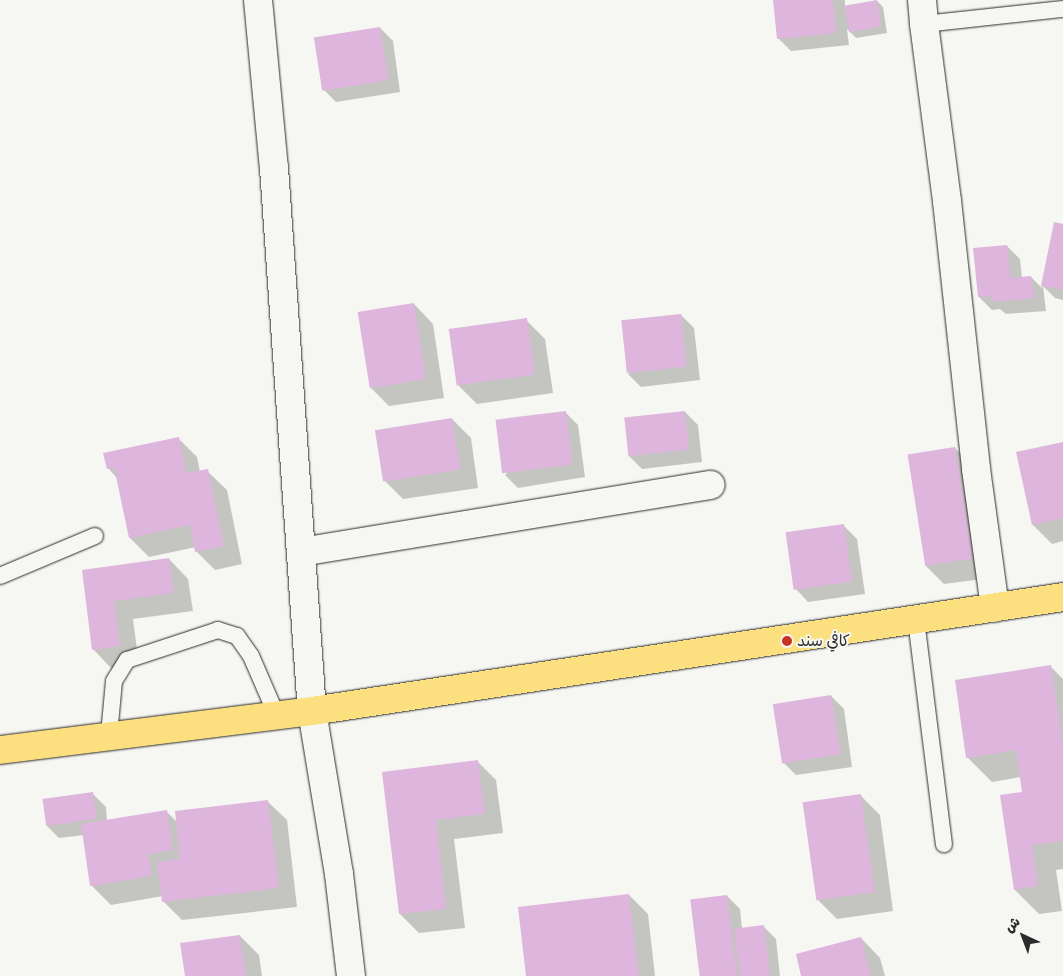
<!DOCTYPE html>
<meta charset="utf-8">
<style>
body{margin:0}
#map{position:relative;width:1063px;height:976px;overflow:hidden;background:#f6f6f2;font-family:Pangolin,"Playpen Sans Arabic",sans-serif}
div>[style]{position:absolute}
.shadow>*{inset:0;background:#0003}
.building>*{inset:0;background:#ddb5dd;transform-origin:0 0}
.roads{filter:drop-shadow(0 0 1px #2b2b2b) drop-shadow(0 0 1px #2b2b2b)}
.lane>*{height:16px;margin:-8px;padding:0 8px;transform-origin:8px;border-radius:8px;background:#f6f6f2}
.street>*{height:28px;margin:-14px;padding:0 14px;transform-origin:14px;border-radius:14px;background:#f6f6f2}
.primary>*{height:28px;margin:-14px;padding:0 14px;transform-origin:14px;border-radius:14px;background:#fce080}
.dots>*{width:14px;height:14px;translate:-50% -50%;box-sizing:border-box;border:2px solid #f6f6f2;border-radius:50%}
span{translate:-50% -50%;white-space:nowrap;text-align:center;line-height:1.15;-webkit-text-stroke:4px #f6f6f2;paint-order:stroke}
.poi-label{font-size:16px;color:#2b2b2b}
.left{translate:0 -50%;text-align:left}
.north{position:absolute;left:998px;top:911px;width:50px;height:50px;-webkit-text-stroke:4px #f6f6f2;paint-order:stroke;rotate:317deg;font-size:14px;font-weight:700;line-height:20px;text-align:center;color:#2b2b2b}
.north::after{content:'';display:block;margin:auto;width:18px;height:22px;background:#2b2b2b;clip-path:polygon(50% 0,100% 100%,50% 72%,0 100%)}
</style>
<div id="map">
<div class="shadow">
<i style="clip-path:polygon(775px 0,845px 0,845px 6px,877px 1px,883px 7px,887px 33px,856px 38px,847px 29px,849px 45px,791px 51px,778px 38px)"></i>
<i style="clip-path:polygon(380px 28px,393px 41px,400px 92px,336px 102px,323px 89px)"></i>
<i style="clip-path:polygon(1055px 224px,1063px 225px,1063px 300px,1055px 298px,1043px 286px,1046px 311px,1006px 314px,1000px 309px,992px 310px,979px 297px,1007px 246px,1020px 259px,1022px 278px,1031px 277px,1042px 288px)"></i>
<i style="clip-path:polygon(414px 304px,433px 324px,444px 398px,389px 406px,370px 387px)"></i>
<i style="clip-path:polygon(681px 315px,694px 328px,700px 380px,641px 387px,628px 374px)"></i>
<i style="clip-path:polygon(526px 320px,545px 339px,553px 393px,477px 404px,458px 385px)"></i>
<i style="clip-path:polygon(565px 412px,578px 425px,585px 477px,518px 488px,505px 475px)"></i>
<i style="clip-path:polygon(685px 412px,698px 425px,702px 462px,642px 469px,629px 456px,625px 419px)"></i>
<i style="clip-path:polygon(452px 419px,471px 438px,478px 488px,403px 499px,384px 480px)"></i>
<i style="clip-path:polygon(178px 438px,197px 457px,200px 472px,207px 471px,227px 490px,242px 564px,215px 570px,196px 551px,196px 547px,149px 557px,130px 538px,117px 478px,108px 468px)"></i>
<i style="clip-path:polygon(1063px 443px,1063px 541px,1052px 544px,1033px 525px)"></i>
<i style="clip-path:polygon(955px 448px,974px 468px,990px 578px,944px 584px,925px 565px)"></i>
<i style="clip-path:polygon(844px 526px,857px 539px,865px 594px,808px 602px,796px 589px)"></i>
<i style="clip-path:polygon(169px 559px,188px 579px,193px 611px,133px 619px,139px 665px,112px 669px,93px 649px,83px 571px)"></i>
<i style="clip-path:polygon(1051px 667px,1063px 679px,1063px 869px,1056px 870px,1062px 911px,1039px 914px,1015px 890px,1024px 793px,1021px 777px,992px 782px,967px 757px)"></i>
<i style="clip-path:polygon(831px 696px,844px 709px,852px 767px,796px 775px,783px 762px)"></i>
<i style="clip-path:polygon(477px 761px,496px 780px,503px 833px,454px 839px,465px 928px,419px 933px,400px 914px,383px 773px)"></i>
<i style="clip-path:polygon(93px 794px,106px 807px,107px 821px,166px 811px,177px 822px,267px 801px,287px 820px,297px 907px,182px 920px,163px 901px,163px 896px,111px 905px,92px 886px,84px 835px,59px 838px,46px 825px)"></i>
<i style="clip-path:polygon(861px 796px,880px 815px,893px 911px,837px 919px,818px 900px)"></i>
<i style="clip-path:polygon(629px 895px,648px 914px,655px 976px,528px 976px)"></i>
<i style="clip-path:polygon(727px 896px,740px 909px,742px 929px,763px 926px,776px 939px,780px 976px,701px 976px)"></i>
<i style="clip-path:polygon(240px 936px,259px 955px,262px 976px,186px 976px)"></i>
<i style="clip-path:polygon(861px 938px,880px 958px,885px 976px,802px 976px)"></i>
</div>
<div class="building">
<i style="clip-path:polygon(773px 0,833px 0,836px 33px,777px 39px)"></i>
<i style="left:877px;top:0;width:27px;height:33px;rotate:80deg"></i>
<i style="left:380px;top:27px;width:54px;height:67px;rotate:81deg"></i>
<i style="clip-path:polygon(1054px 222px,1063px 224px,1063px 290px,1041px 286px)"></i>
<i style="clip-path:polygon(1007px 245px,1011px 278px,1031px 276px,1034px 298px,991px 302px,991px 296px,978px 297px,973px 248px)"></i>
<i style="left:414px;top:303px;width:77px;height:57px;rotate:81deg"></i>
<i style="left:681px;top:314px;width:53px;height:60px;rotate:84deg"></i>
<i style="left:527px;top:318px;width:57px;height:79px;rotate:82deg"></i>
<i style="left:566px;top:411px;width:54px;height:71px;rotate:83deg"></i>
<i style="left:685px;top:411px;width:39px;height:61px;rotate:84deg"></i>
<i style="left:452px;top:418px;width:52px;height:78px;rotate:81deg"></i>
<i style="clip-path:polygon(179px 437px,186px 473px,208px 469px,224px 546px,195px 552px,190px 525px,129px 538px,114px 467px,107px 469px,103px 453px)"></i>
<i style="clip-path:polygon(1063px 442px,1063px 518px,1032px 525px,1016px 452px)"></i>
<i style="left:955px;top:447px;width:113px;height:48px;rotate:81deg"></i>
<i style="left:844px;top:524px;width:58px;height:59px;rotate:82deg"></i>
<i style="clip-path:polygon(169px 558px,174px 593px,114px 601px,120px 646px,92px 650px,82px 570px)"></i>
<i style="clip-path:polygon(1051px 665px,1063px 746px,1063px 841px,1032px 845px,1038px 886px,1014px 890px,1000px 795px,1022px 792px,1016px 750px,966px 758px,955px 680px)"></i>
<i style="left:831px;top:695px;width:60px;height:59px;rotate:81deg"></i>
<i style="clip-path:polygon(478px 760px,485px 814px,436px 820px,446px 909px,399px 914px,382px 772px)"></i>
<i style="left:93px;top:792px;width:27px;height:51px;rotate:82deg"></i>
<i style="left:861px;top:794px;width:99px;height:59px;rotate:82deg"></i>
<i style="clip-path:polygon(268px 800px,279px 888px,162px 902px,157px 862px,180px 859px,175px 811px)"></i>
<i style="clip-path:polygon(167px 810px,173px 850px,148px 854px,152px 876px,90px 886px,81px 824px)"></i>
<i style="clip-path:polygon(629px 894px,639px 976px,526px 976px,518px 907px)"></i>
<i style="left:727px;top:895px;width:82px;height:37px;rotate:83deg"></i>
<i style="left:764px;top:925px;width:51px;height:30px;rotate:83deg"></i>
<i style="clip-path:polygon(240px 935px,246px 976px,185px 976px,180px 943px)"></i>
<i style="clip-path:polygon(861px 937px,871px 976px,801px 976px,796px 954px)"></i>
</div>
<div class="roads">
<div class="lane">
<i style="left:924px;top:24px;width:140px;rotate:-6.2deg"></i>
<i style="left:0;top:576px;width:103px;rotate:-22.8deg"></i>
<i style="left:916px;top:620px;width:226px;rotate:82.9deg"></i>
<i style="left:109px;top:735px;width:54px;rotate:-84.7deg"></i>
<i style="left:114px;top:681px;width:25px;rotate:-58deg"></i>
<i style="left:127px;top:660px;width:96px;rotate:-18.2deg"></i>
<i style="left:218px;top:630px;width:20px;rotate:18deg"></i>
<i style="left:237px;top:636px;width:24px;rotate:55deg"></i>
<i style="left:251px;top:656px;width:65px;rotate:66.6deg"></i>
</div>
<div class="street">
<i style="left:258px;top:0;width:169px;rotate:84.6deg"></i>
<i style="left:274px;top:168px;width:544px;rotate:86deg"></i>
<i style="left:312px;top:711px;width:165px;rotate:80.6deg"></i>
<i style="left:339px;top:874px;width:103px;rotate:83.3deg"></i>
<i style="left:922px;top:0;width:24px;rotate:85deg"></i>
<i style="left:924px;top:24px;width:178px;rotate:82.6deg"></i>
<i style="left:947px;top:201px;width:270px;rotate:83.8deg"></i>
<i style="left:976px;top:469px;width:140px;rotate:82.2deg"></i>
<i style="left:301px;top:552px;width:415px;rotate:-9.3deg"></i>
</div>
<div class="primary">
<i style="left:0;top:750px;width:314px;rotate:-7.1deg"></i>
<i style="left:312px;top:711px;width:760px;rotate:-8.63deg"></i>
</div>
</div>
<div class="dots">
<i style="left:787px;top:641px;background:#c8321e"></i>
</div>
<div class="poi-label">
<span class="left" style="left:797px;top:641px">كافي سند</span>
</div>
<div class="north">ش</div>
</div>
